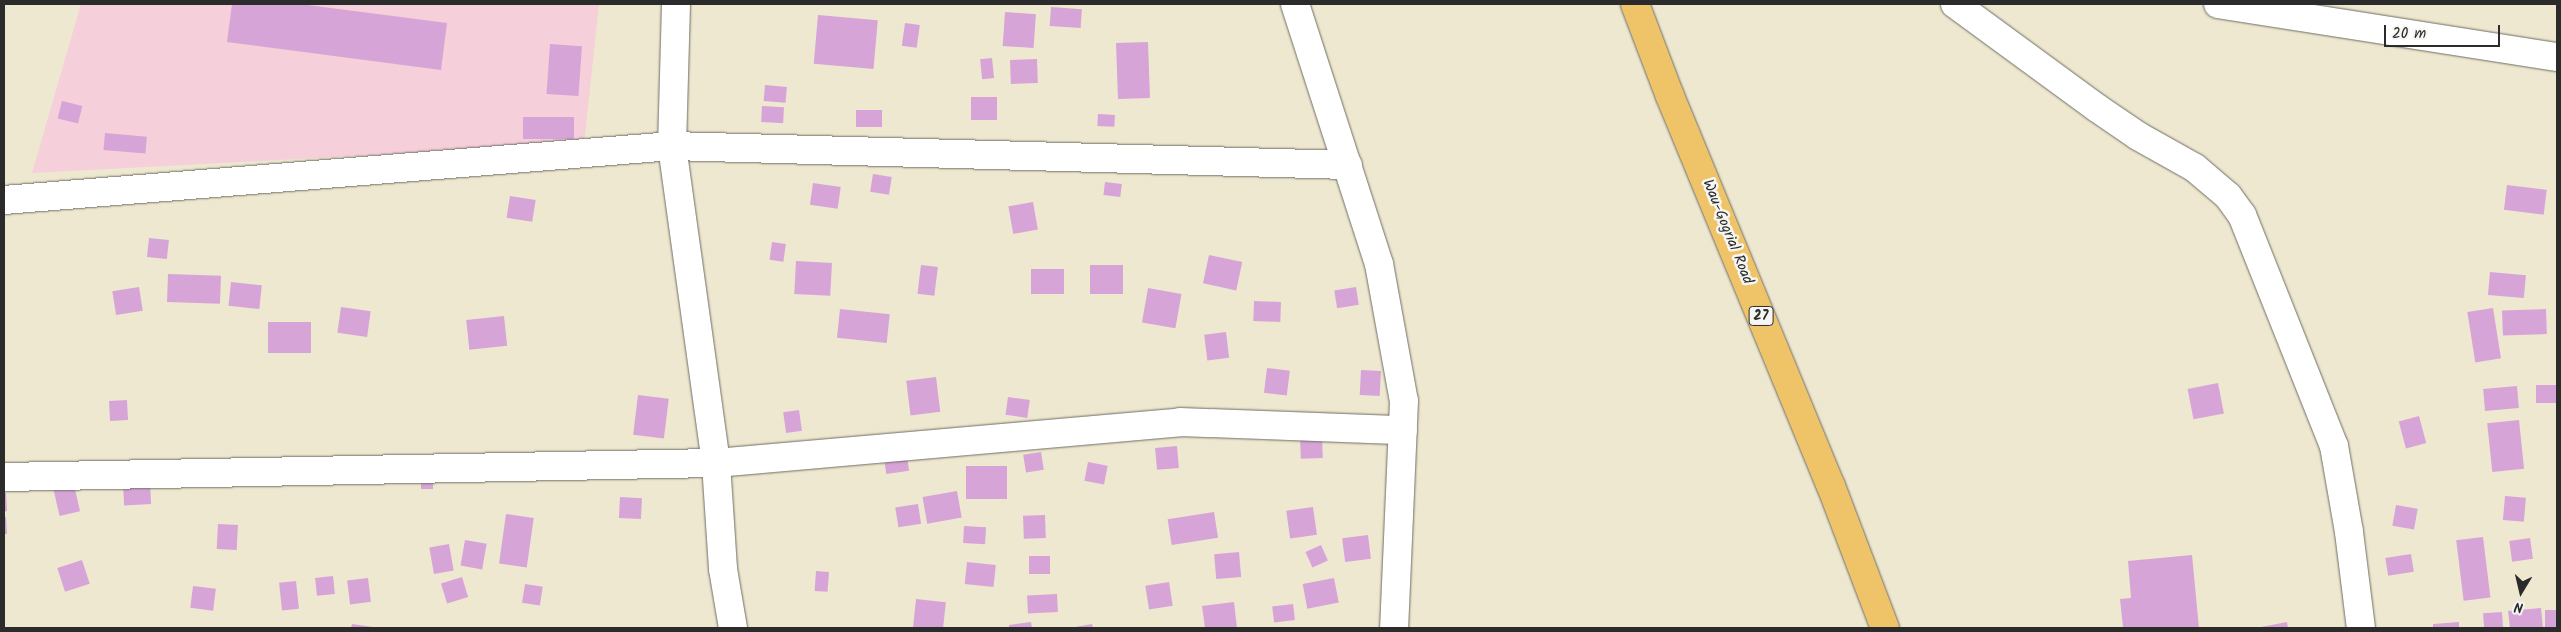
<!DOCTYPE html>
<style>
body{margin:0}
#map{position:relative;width:2561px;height:632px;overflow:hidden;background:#eee8d0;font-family:Kalam,sans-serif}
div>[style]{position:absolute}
.built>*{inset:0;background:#f5cfda}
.building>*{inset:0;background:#d7a4d8;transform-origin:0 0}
.roads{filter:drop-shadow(0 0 1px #6f6d65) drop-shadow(0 0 1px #6f6d65)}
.minor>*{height:28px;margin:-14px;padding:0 14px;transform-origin:14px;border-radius:14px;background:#fff}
.major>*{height:28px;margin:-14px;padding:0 14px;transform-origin:14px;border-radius:14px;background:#efc469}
span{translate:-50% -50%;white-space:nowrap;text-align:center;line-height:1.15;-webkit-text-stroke:5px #f6f6f2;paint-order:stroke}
.shield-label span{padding:1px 4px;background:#f6f6f2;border:1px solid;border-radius:4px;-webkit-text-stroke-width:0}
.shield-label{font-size:14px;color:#2b2b2b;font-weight:700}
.street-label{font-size:15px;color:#2b2b2b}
.frame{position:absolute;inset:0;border:5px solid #2b2b2b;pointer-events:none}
.north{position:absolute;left:2496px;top:567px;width:50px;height:50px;-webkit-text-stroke:4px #f6f6f2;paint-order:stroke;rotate:189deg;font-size:14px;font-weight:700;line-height:20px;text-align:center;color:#2b2b2b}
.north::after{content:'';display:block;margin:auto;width:18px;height:22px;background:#2b2b2b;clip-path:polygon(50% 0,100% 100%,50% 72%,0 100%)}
.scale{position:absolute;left:2384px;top:25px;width:116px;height:22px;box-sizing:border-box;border:2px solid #2b2b2b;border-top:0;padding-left:6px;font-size:15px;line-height:18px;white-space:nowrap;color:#2b2b2b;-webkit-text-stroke:4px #f6f6f2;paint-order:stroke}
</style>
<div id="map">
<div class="built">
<i style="clip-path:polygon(81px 4px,599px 4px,584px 144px,32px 173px)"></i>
</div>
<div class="building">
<i style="clip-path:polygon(232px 4px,300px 4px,447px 23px,441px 70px,227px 42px)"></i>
<i style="left:1051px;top:7px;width:31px;height:19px;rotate:4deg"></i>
<i style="left:1005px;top:12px;width:31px;height:34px;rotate:4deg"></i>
<i style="left:818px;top:15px;width:60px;height:49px;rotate:5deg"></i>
<i style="left:905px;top:23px;width:15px;height:23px;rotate:8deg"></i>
<i style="left:1148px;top:42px;width:56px;height:32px;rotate:88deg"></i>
<i style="left:550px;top:44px;width:32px;height:50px;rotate:4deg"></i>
<i style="left:992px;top:58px;width:20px;height:12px;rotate:84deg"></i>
<i style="left:1037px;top:59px;width:24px;height:27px;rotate:88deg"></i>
<i style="left:765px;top:85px;width:22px;height:16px;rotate:5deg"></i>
<i style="left:971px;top:97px;width:26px;height:23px"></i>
<i style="left:62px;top:101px;width:21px;height:18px;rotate:14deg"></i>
<i style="left:762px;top:106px;width:22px;height:16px;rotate:3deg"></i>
<i style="left:856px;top:110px;width:26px;height:17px"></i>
<i style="left:1098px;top:114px;width:17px;height:12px;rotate:3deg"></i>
<i style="left:523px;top:117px;width:51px;height:22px"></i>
<i style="left:105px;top:133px;width:42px;height:17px;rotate:5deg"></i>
<i style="left:873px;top:174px;width:19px;height:18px;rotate:9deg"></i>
<i style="left:1105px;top:182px;width:17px;height:13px;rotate:7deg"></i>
<i style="left:813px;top:183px;width:28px;height:22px;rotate:8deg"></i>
<i style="left:2507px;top:185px;width:40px;height:25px;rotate:7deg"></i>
<i style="left:510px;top:196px;width:26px;height:22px;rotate:9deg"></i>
<i style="left:1033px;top:202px;width:28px;height:25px;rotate:80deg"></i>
<i style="left:149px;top:238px;width:20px;height:19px;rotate:6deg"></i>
<i style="left:772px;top:242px;width:14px;height:18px;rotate:8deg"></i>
<i style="left:1209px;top:255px;width:34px;height:29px;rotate:12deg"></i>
<i style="left:796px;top:261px;width:36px;height:33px;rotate:3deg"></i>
<i style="left:921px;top:265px;width:17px;height:29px;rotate:7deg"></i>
<i style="left:1090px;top:265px;width:33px;height:29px"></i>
<i style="left:1031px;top:269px;width:33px;height:25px"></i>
<i style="left:2490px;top:272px;width:36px;height:23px;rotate:5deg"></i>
<i style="left:168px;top:274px;width:53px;height:28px;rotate:2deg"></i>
<i style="left:231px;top:282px;width:31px;height:24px;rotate:6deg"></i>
<i style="left:139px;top:287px;width:24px;height:27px;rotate:81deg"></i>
<i style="left:1356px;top:287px;width:18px;height:22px;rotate:81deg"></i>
<i style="left:1148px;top:288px;width:34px;height:35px;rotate:10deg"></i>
<i style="left:1254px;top:301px;width:27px;height:20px;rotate:2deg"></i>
<i style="left:341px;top:307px;width:30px;height:26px;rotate:8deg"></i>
<i style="left:2493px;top:308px;width:51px;height:26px;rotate:81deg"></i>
<i style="left:840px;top:309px;width:50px;height:29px;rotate:6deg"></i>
<i style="left:2546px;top:309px;width:25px;height:44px;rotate:88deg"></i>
<i style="left:504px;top:316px;width:30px;height:38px;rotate:84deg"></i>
<i style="left:268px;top:322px;width:43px;height:31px"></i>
<i style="left:1226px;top:332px;width:26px;height:22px;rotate:83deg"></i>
<i style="left:1267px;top:368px;width:23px;height:25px;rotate:7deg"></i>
<i style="left:1361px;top:370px;width:20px;height:25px;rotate:3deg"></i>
<i style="left:936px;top:377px;width:35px;height:30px;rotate:83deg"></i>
<i style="left:2218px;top:383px;width:31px;height:31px;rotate:79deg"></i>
<i style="left:2556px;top:385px;width:18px;height:20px;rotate:90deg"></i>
<i style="left:2517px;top:386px;width:22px;height:34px;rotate:85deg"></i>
<i style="left:638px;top:395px;width:31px;height:40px;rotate:7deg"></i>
<i style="left:1008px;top:397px;width:22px;height:18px;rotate:8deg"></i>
<i style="left:127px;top:400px;width:20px;height:18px;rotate:87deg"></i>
<i style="left:799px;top:410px;width:21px;height:16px;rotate:82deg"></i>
<i style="left:2419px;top:416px;width:28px;height:21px;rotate:75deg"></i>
<i style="left:2519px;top:420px;width:49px;height:32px;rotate:84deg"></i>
<i style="left:1322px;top:435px;width:23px;height:22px;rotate:88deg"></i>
<i style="left:1177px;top:446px;width:22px;height:22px;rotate:85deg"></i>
<i style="left:1041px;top:452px;width:18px;height:18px;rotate:81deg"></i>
<i style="left:907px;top:456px;width:15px;height:23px;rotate:82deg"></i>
<i style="left:1088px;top:462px;width:20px;height:19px;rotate:11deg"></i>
<i style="left:1007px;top:466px;width:33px;height:41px;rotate:90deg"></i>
<i style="left:421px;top:472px;width:12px;height:17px"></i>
<i style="left:150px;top:483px;width:21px;height:27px;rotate:87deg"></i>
<i style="left:74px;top:485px;width:27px;height:21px;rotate:77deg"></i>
<i style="left:957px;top:491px;width:27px;height:35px;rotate:80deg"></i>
<i style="clip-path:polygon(4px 493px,6px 493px,7px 511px,4px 512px)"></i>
<i style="left:2505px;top:496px;width:21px;height:24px;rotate:5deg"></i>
<i style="left:620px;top:497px;width:22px;height:21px;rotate:3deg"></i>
<i style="left:918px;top:504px;width:20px;height:23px;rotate:81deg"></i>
<i style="left:2396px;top:505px;width:22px;height:21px;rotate:10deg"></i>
<i style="left:1313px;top:507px;width:28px;height:27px;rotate:82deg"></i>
<i style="left:1214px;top:512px;width:26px;height:47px;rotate:81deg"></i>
<i style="left:506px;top:514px;width:28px;height:50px;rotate:8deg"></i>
<i style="left:1045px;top:515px;width:23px;height:22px;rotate:88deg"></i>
<i style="clip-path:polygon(4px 517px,6px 517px,7px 534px,4px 534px)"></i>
<i style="left:218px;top:524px;width:20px;height:25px;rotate:3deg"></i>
<i style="left:964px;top:526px;width:22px;height:17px;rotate:3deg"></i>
<i style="left:1368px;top:535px;width:24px;height:26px;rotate:83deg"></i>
<i style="left:2483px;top:537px;width:61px;height:27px;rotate:83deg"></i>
<i style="left:2530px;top:538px;width:21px;height:21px;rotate:82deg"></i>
<i style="left:465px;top:540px;width:22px;height:26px;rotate:10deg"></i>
<i style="left:449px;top:544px;width:27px;height:20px;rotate:80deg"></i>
<i style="left:1321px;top:545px;width:17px;height:17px;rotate:66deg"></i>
<i style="left:1239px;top:552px;width:25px;height:25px;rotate:85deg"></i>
<i style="left:2411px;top:554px;width:18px;height:26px;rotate:81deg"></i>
<i style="clip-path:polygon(2192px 555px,2199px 628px,2123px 627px,2120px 599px,2131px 598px,2128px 561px)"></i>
<i style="left:1029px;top:556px;width:21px;height:18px"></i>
<i style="left:82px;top:560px;width:25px;height:26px;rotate:72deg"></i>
<i style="left:967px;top:562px;width:29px;height:22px;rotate:6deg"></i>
<i style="left:816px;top:571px;width:13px;height:20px;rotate:4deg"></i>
<i style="left:333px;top:576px;width:18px;height:18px;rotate:84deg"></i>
<i style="left:462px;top:577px;width:21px;height:22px;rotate:73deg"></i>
<i style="left:368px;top:578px;width:24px;height:21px;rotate:83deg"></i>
<i style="left:1334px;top:578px;width:25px;height:32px;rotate:79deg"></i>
<i style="left:296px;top:581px;width:28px;height:17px;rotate:84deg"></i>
<i style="left:1169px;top:582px;width:24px;height:24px;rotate:81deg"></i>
<i style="left:525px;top:584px;width:18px;height:19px;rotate:9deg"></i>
<i style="left:193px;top:586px;width:23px;height:22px;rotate:7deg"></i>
<i style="left:1057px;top:594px;width:18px;height:30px;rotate:87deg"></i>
<i style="left:916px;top:599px;width:30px;height:29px;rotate:6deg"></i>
<i style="clip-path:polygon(1234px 602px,1237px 628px,1205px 628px,1202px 606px)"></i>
<i style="left:1293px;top:604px;width:16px;height:21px;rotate:83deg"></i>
<i style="clip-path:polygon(2541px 608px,2543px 628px,2510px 628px,2508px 611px)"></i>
<i style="left:2557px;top:610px;width:18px;height:12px;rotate:90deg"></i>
<i style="left:2502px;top:612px;width:16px;height:19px;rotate:86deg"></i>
<i style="clip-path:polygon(1031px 622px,1032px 628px,1009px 628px,1009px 625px)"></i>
<i style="clip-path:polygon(2287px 622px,2288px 628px,2261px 628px,2261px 627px)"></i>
<i style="clip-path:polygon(2459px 622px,2459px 628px,2433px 628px,2433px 624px)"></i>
<i style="clip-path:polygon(352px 624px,373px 627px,373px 628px,351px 628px)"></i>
<i style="clip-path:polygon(1092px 624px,1093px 628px,1076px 628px,1075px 627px)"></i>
</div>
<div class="roads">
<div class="minor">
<i style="left:676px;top:4px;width:142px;rotate:91.6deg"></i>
<i style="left:672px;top:146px;width:320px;rotate:82.1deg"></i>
<i style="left:716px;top:463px;width:106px;rotate:86.2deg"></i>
<i style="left:723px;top:569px;width:60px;rotate:80.4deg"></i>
<i style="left:1295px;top:4px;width:273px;rotate:72.1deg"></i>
<i style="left:1379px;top:264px;width:139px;rotate:79.7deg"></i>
<i style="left:1404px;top:401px;width:227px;rotate:92.5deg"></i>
<i style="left:1955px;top:4px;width:176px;rotate:36.2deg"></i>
<i style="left:2097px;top:108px;width:50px;rotate:34.3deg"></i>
<i style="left:2138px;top:136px;width:65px;rotate:29.3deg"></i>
<i style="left:2195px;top:168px;width:43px;rotate:40.3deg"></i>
<i style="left:2228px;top:196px;width:24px;rotate:54deg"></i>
<i style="left:2242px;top:215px;width:249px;rotate:68.3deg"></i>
<i style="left:2334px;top:446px;width:87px;rotate:80.1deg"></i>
<i style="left:2349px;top:532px;width:97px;rotate:82.9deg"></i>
<i style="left:2218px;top:4px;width:343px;rotate:8.9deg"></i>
<i style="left:4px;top:200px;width:670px;rotate:-4.62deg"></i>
<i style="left:672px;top:146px;width:676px;rotate:1.61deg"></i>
<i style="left:4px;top:477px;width:712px;rotate:-1.13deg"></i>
<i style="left:716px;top:463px;width:466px;rotate:-5deg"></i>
<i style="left:1180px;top:422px;width:223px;rotate:2.1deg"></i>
</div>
<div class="major">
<i style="left:1635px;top:4px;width:98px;rotate:69.2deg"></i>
<i style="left:1670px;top:96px;width:422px;rotate:67.6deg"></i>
<i style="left:1831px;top:486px;width:152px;rotate:69.2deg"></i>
</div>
</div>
<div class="shield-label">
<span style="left:1761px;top:316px">27</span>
</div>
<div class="street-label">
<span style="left:1727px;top:232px;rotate:68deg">Wau-Gogrial Road</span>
</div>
<div class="frame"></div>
<div class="north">N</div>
<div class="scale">20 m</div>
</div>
